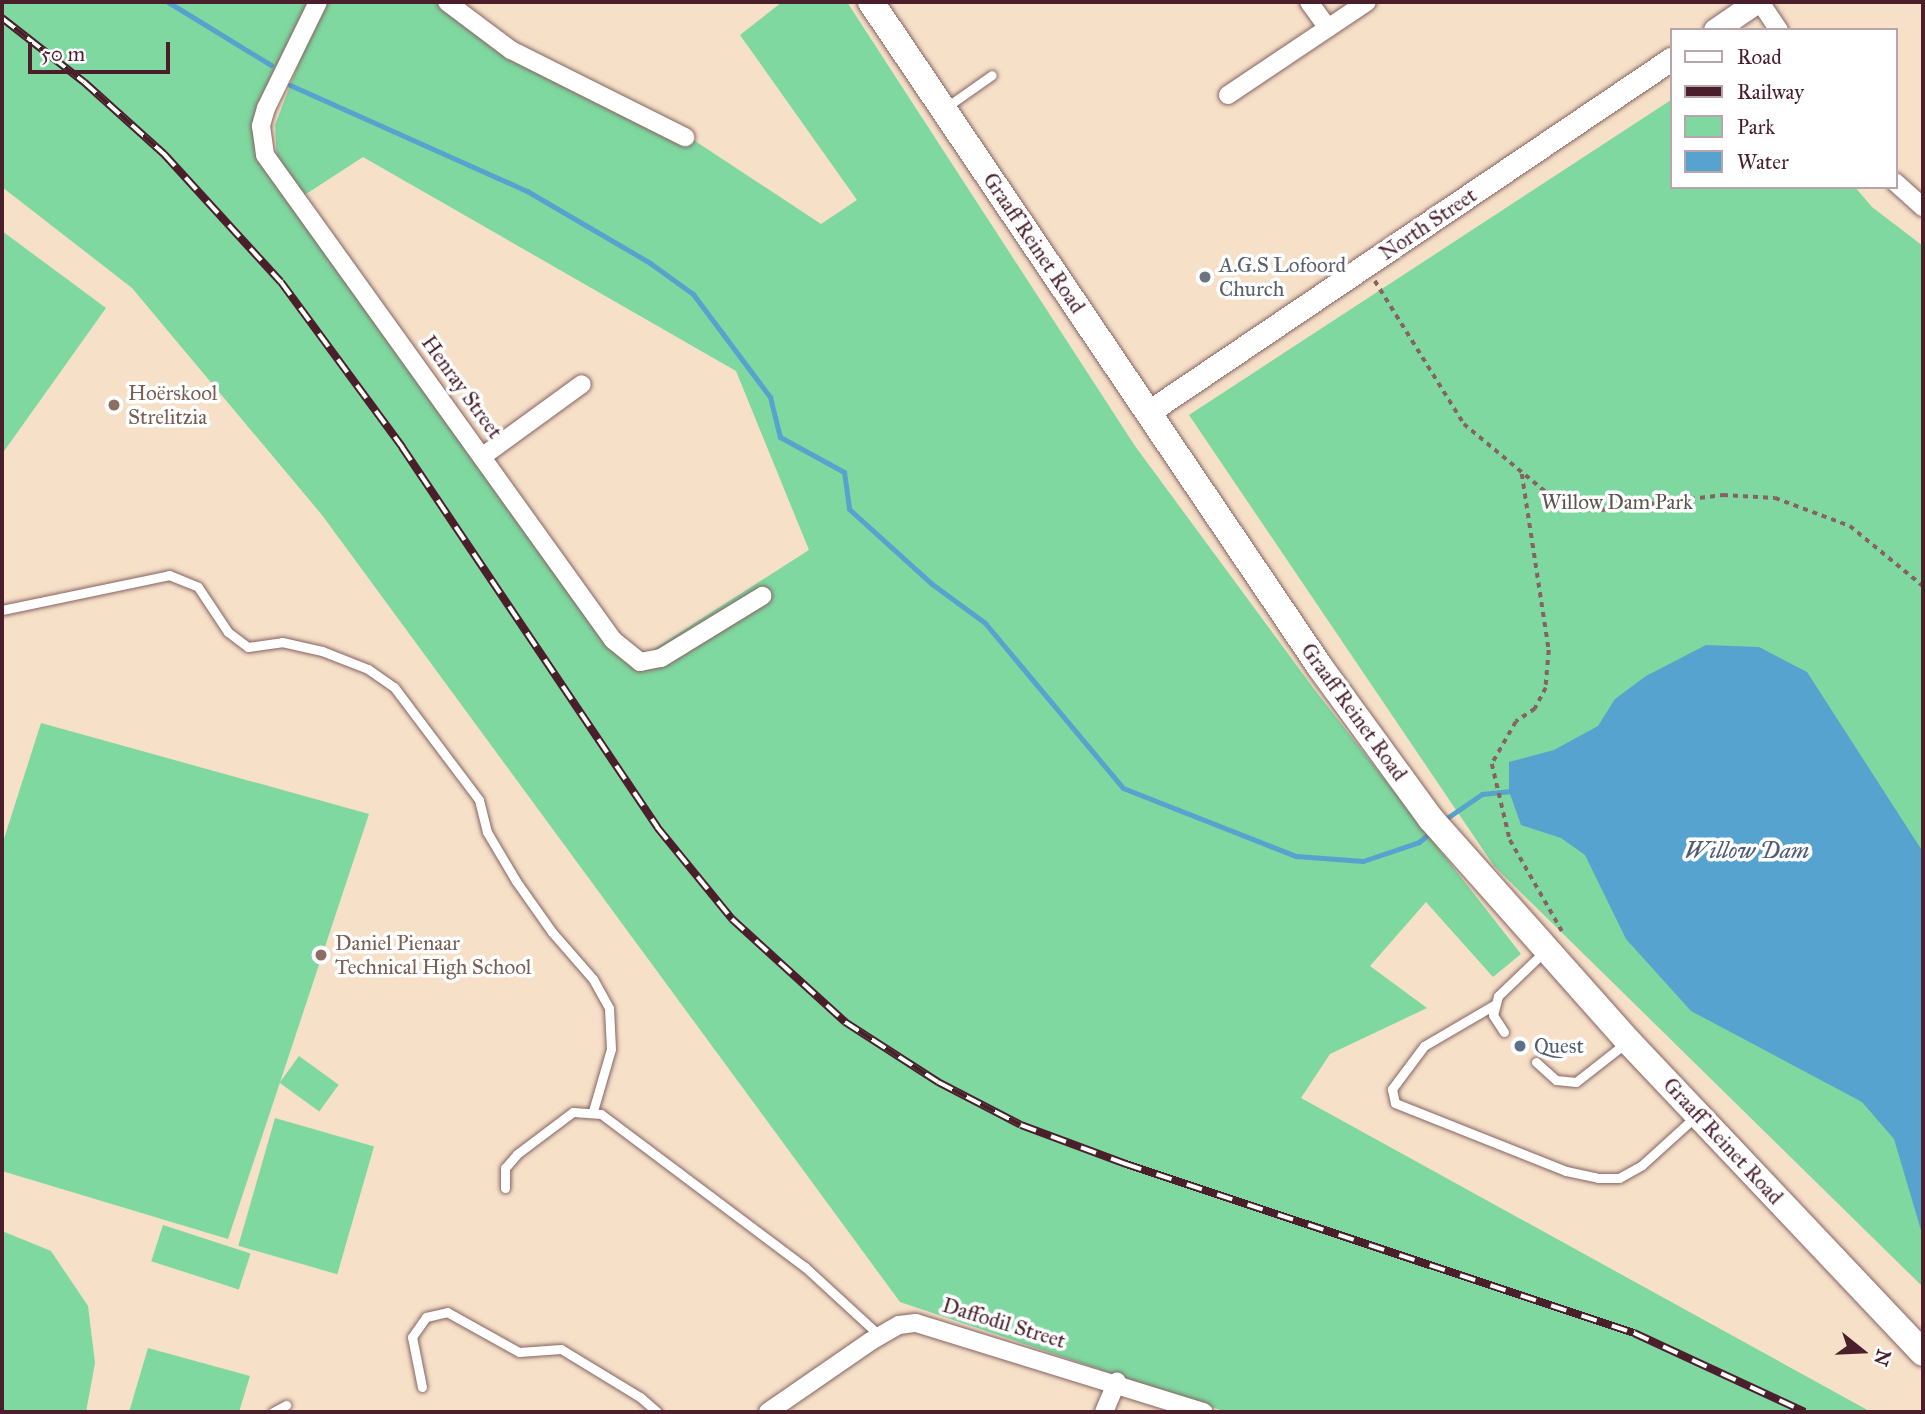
<!DOCTYPE html>
<meta charset="utf-8">
<style>
body{margin:0}
#map{position:relative;width:1925px;height:1414px;overflow:hidden;background:#f6e0c8;font-family:"IM FELL Great Primer",serif}
div>[style]{position:absolute}
.green>*{inset:0;background:#7ed89f;transform-origin:0 0}
.water>*{inset:0;background:#56a3cf}
.stream>*{height:5px;margin:-2.5px;padding:0 2.5px;transform-origin:2.5px;border-radius:2.5px;background:#56a3cf}
.path>*{height:3.5px;margin-top:-1.75px;transform-origin:0;background:repeating-linear-gradient(90deg,#866362 0 5px,transparent 0 10px)}
.roads{filter:drop-shadow(0 0 2px #866362) drop-shadow(0 0 2px #866362)}
.service>*{height:9px;margin:-4.5px;padding:0 4.5px;transform-origin:4.5px;border-radius:4.5px;background:#fff}
.minor>*{height:18px;margin:-9px;padding:0 9px;transform-origin:9px;border-radius:9px;background:#fff}
.tertiary>*{height:23px;margin:-11.5px;padding:0 11.5px;transform-origin:11.5px;border-radius:11.5px;background:#fff}
.secondary>*{height:26px;margin:-13px;padding:0 13px;transform-origin:13px;border-radius:13px;background:#fff}
.rail>*{height:8px;margin-top:-4px;transform-origin:0;background:repeating-linear-gradient(90deg,#fff 0 16px,#4a1f2b 0 32px);box-sizing:border-box;border-block:2px solid #4a1f2b}
.dots>*{width:19px;height:19px;translate:-50% -50%;box-sizing:border-box;border:4px solid #fff;border-radius:50%}
span{translate:-50% -50%;white-space:nowrap;text-align:center;line-height:1.15;-webkit-text-stroke:7px #fff;paint-order:stroke}
.street-label{font-size:21px;color:#4a1f2b}
.worship-label{font-size:21px;color:#5b616d}
.left{translate:0 -50%;text-align:left}
.education-label{font-size:21px;color:#785e54}
.park-label{font-size:21px;color:#5a564e}
.service-label{font-size:21px;color:#4e5e75}
.water-label{font-size:23px;color:#4f5a75;font-style:italic}
.frame{position:absolute;inset:0;border:4px solid #4a1f2b;pointer-events:none}
.legend{position:absolute;left:1670px;top:28px;width:228px;height:161px;box-sizing:border-box;background:#fff;border:2px solid #b7a5aa;margin:0;padding:9px 12px;list-style:none;font-size:21px;color:#4a1f2b}
.legend li{display:flex;align-items:center;gap:14px;height:35px}
.legend b{width:35px;border:2px solid #b7a5aa}
.north{position:absolute;left:1827px;top:1316px;width:70px;height:70px;-webkit-text-stroke:5px #fff;paint-order:stroke;rotate:108deg;font-size:19px;font-weight:700;line-height:28px;text-align:center;color:#4a1f2b}
.north::after{content:'';display:block;margin:auto;width:24px;height:32px;background:#4a1f2b;clip-path:polygon(50% 0,100% 100%,50% 72%,0 100%)}
.scale{position:absolute;left:28px;top:42px;width:142px;height:32px;box-sizing:border-box;border:4px solid #4a1f2b;border-top:0;padding-left:9px;font-size:21px;line-height:24px;white-space:nowrap;color:#4a1f2b;-webkit-text-stroke:5px #fff;paint-order:stroke}
</style>
<div id="map">
<div class="green">
<i style="clip-path:polygon(2px 2px,315px 2px,267px 123px,269px 164px,632px 663px,809px 550px,736px 371px,363px 157px,303px 196px,277px 162px,275px 125px,322px 3px,443px 2px,692px 139px,821px 224px,857px 200px,740px 35px,782px 2px,847px 2px,1135px 446px,1314px 689px,1521px 954px,1493px 977px,1426px 902px,1370px 966px,1427px 1008px,1330px 1054px,1301px 1098px,1871px 1412px,1226px 1412px,900px 1302px,322px 515px,132px 288px,2px 187px)"></i>
<i style="clip-path:polygon(1671px 100px,1671px 187px,1855px 187px,1872px 207px,1923px 246px,1923px 1287px,1494px 866px,1189px 415px)"></i>
<i style="clip-path:polygon(2px 231px,106px 308px,2px 454px)"></i>
<i style="clip-path:polygon(41px 723px,369px 814px,228px 1239px,2px 1171px,2px 845px)"></i>
<i style="left:299px;top:1056px;width:49px;height:33px;rotate:36deg"></i>
<i style="left:275px;top:1118px;width:103px;height:133px;rotate:16deg"></i>
<i style="left:163px;top:1225px;width:92px;height:38px;rotate:18deg"></i>
<i style="clip-path:polygon(2px 1231px,51px 1251px,88px 1306px,95px 1363px,86px 1412px,2px 1412px)"></i>
<i style="clip-path:polygon(148px 1348px,250px 1376px,239px 1412px,129px 1412px)"></i>
</div>
<div class="water">
<i style="clip-path:polygon(1706px 645px,1759px 647px,1807px 672px,1923px 852px,1923px 1237px,1894px 1139px,1862px 1102px,1691px 1011px,1626px 939px,1585px 855px,1561px 838px,1521px 825px,1509px 791px,1509px 762px,1554px 750px,1598px 726px,1615px 699px,1646px 676px)"></i>
</div>
<div class="stream">
<i style="left:168px;top:2px;width:121px;rotate:31.5deg"></i>
<i style="left:290px;top:85px;width:260px;rotate:24.1deg"></i>
<i style="left:527px;top:191px;width:143px;rotate:30.3deg"></i>
<i style="left:650px;top:263px;width:53px;rotate:35.8deg"></i>
<i style="left:693px;top:294px;width:129px;rotate:53.2deg"></i>
<i style="left:770px;top:397px;width:41px;rotate:76deg"></i>
<i style="left:780px;top:437px;width:73px;rotate:28.7deg"></i>
<i style="left:844px;top:472px;width:37px;rotate:82deg"></i>
<i style="left:849px;top:509px;width:112px;rotate:42.1deg"></i>
<i style="left:932px;top:584px;width:66px;rotate:36.3deg"></i>
<i style="left:985px;top:623px;width:215px;rotate:50.1deg"></i>
<i style="left:1123px;top:788px;width:186px;rotate:21.5deg"></i>
<i style="left:1296px;top:856px;width:67px;rotate:4.3deg"></i>
<i style="left:1363px;top:861px;width:59px;rotate:-18.7deg"></i>
<i style="left:1419px;top:842px;width:16px;rotate:-40deg"></i>
<i style="left:1444px;top:820px;width:46px;rotate:-34.4deg"></i>
<i style="left:1482px;top:794px;width:27px;rotate:-6deg"></i>
</div>
<div class="path">
<i style="left:1375px;top:281px;width:168px;rotate:58.1deg"></i>
<i style="left:1464px;top:424px;width:107px;rotate:39.7deg"></i>
<i style="left:1546px;top:492px;width:58px;rotate:18.1deg"></i>
<i style="left:1601px;top:510px;width:123px;rotate:-7deg"></i>
<i style="left:1723px;top:495px;width:52px;rotate:3.3deg"></i>
<i style="left:1775px;top:498px;width:80px;rotate:20.5deg"></i>
<i style="left:1850px;top:526px;width:94px;rotate:39.4deg"></i>
<i style="left:1522px;top:474px;width:178px;rotate:81.3deg"></i>
<i style="left:1549px;top:650px;width:38px;rotate:95deg"></i>
<i style="left:1546px;top:688px;width:24px;rotate:118deg"></i>
<i style="left:1535px;top:709px;width:23px;rotate:146deg"></i>
<i style="left:1516px;top:722px;width:48px;rotate:119.7deg"></i>
<i style="left:1492px;top:764px;width:78px;rotate:76.7deg"></i>
<i style="left:1510px;top:840px;width:105px;rotate:60.3deg"></i>
</div>
<div class="roads">
<div class="service">
<i style="left:945px;top:108px;width:57px;rotate:-35.1deg"></i>
<i style="left:2px;top:610px;width:171px;rotate:-11.8deg"></i>
<i style="left:169px;top:575px;width:31px;rotate:22deg"></i>
<i style="left:198px;top:587px;width:54px;rotate:56.3deg"></i>
<i style="left:228px;top:632px;width:25px;rotate:37deg"></i>
<i style="left:248px;top:647px;width:34px;rotate:-8deg"></i>
<i style="left:282px;top:642px;width:41px;rotate:12.7deg"></i>
<i style="left:322px;top:651px;width:49px;rotate:21.4deg"></i>
<i style="left:368px;top:669px;width:32px;rotate:35deg"></i>
<i style="left:394px;top:687px;width:141px;rotate:53deg"></i>
<i style="left:479px;top:800px;width:33px;rotate:76deg"></i>
<i style="left:487px;top:832px;width:57px;rotate:59.4deg"></i>
<i style="left:516px;top:881px;width:62px;rotate:54.8deg"></i>
<i style="left:552px;top:932px;width:62px;rotate:48.9deg"></i>
<i style="left:593px;top:979px;width:33px;rotate:61deg"></i>
<i style="left:609px;top:1008px;width:41px;rotate:87.2deg"></i>
<i style="left:611px;top:1049px;width:65px;rotate:106.2deg"></i>
<i style="left:1494px;top:1005px;width:81px;rotate:149.6deg"></i>
<i style="left:1424px;top:1046px;width:54px;rotate:126.7deg"></i>
<i style="left:1392px;top:1089px;width:14px;rotate:78deg"></i>
<i style="left:1395px;top:1103px;width:184px;rotate:21.7deg"></i>
<i style="left:1566px;top:1171px;width:33px;rotate:12deg"></i>
<i style="left:1598px;top:1178px;width:21px"></i>
<i style="left:1619px;top:1178px;width:26px;rotate:-29deg"></i>
<i style="left:1642px;top:1165px;width:72px;rotate:-42.2deg"></i>
<i style="left:1504px;top:1032px;width:20px;rotate:-123deg"></i>
<i style="left:1493px;top:1015px;width:20px;rotate:-75deg"></i>
<i style="left:1498px;top:996px;width:66px;rotate:-43.8deg"></i>
<i style="left:1536px;top:1062px;width:27px;rotate:42deg"></i>
<i style="left:1556px;top:1080px;width:20px;rotate:6deg"></i>
<i style="left:1576px;top:1082px;width:65px;rotate:-38.1deg"></i>
<i style="left:505px;top:1188px;width:20px;rotate:-90deg"></i>
<i style="left:505px;top:1168px;width:18px;rotate:-49deg"></i>
<i style="left:517px;top:1154px;width:70px;rotate:-36.9deg"></i>
<i style="left:573px;top:1112px;width:28px;rotate:4deg"></i>
<i style="left:601px;top:1114px;width:255px;rotate:36.9deg"></i>
<i style="left:805px;top:1267px;width:102px;rotate:42.6deg"></i>
<i style="left:422px;top:1387px;width:51px;rotate:-101.3deg"></i>
<i style="left:412px;top:1337px;width:24px;rotate:-55deg"></i>
<i style="left:426px;top:1317px;width:22px;rotate:-13deg"></i>
<i style="left:447px;top:1312px;width:82px;rotate:29.1deg"></i>
<i style="left:519px;top:1352px;width:42px;rotate:-4.1deg"></i>
<i style="left:561px;top:1349px;width:92px;rotate:31.3deg"></i>
<i style="left:640px;top:1397px;width:23px;rotate:41deg"></i>
<i style="left:273px;top:1412px;width:15px;rotate:-28deg"></i>
</div>
<div class="minor">
<i style="left:318px;top:2px;width:118px;rotate:116.1deg"></i>
<i style="left:266px;top:108px;width:19px;rotate:106deg"></i>
<i style="left:261px;top:126px;width:29px;rotate:82deg"></i>
<i style="left:265px;top:155px;width:597px;rotate:54.34deg"></i>
<i style="left:613px;top:640px;width:35px;rotate:39deg"></i>
<i style="left:640px;top:662px;width:21px;rotate:-11deg"></i>
<i style="left:661px;top:658px;width:119px;rotate:-31.5deg"></i>
<i style="left:447px;top:2px;width:80px;rotate:36.9deg"></i>
<i style="left:511px;top:50px;width:195px;rotate:26.6deg"></i>
<i style="left:1309px;top:2px;width:32px;rotate:54deg"></i>
<i style="left:1760px;top:2px;width:34px;rotate:56deg"></i>
<i style="left:1228px;top:95px;width:167px;rotate:-33.8deg"></i>
<i style="left:1895px;top:182px;width:38px;rotate:42deg"></i>
<i style="left:483px;top:456px;width:122px;rotate:-36deg"></i>
<i style="left:768px;top:1412px;width:125px;rotate:-34.6deg"></i>
<i style="left:871px;top:1341px;width:32px;rotate:-30deg"></i>
<i style="left:899px;top:1325px;width:17px;rotate:-7deg"></i>
<i style="left:916px;top:1323px;width:301px;rotate:17.2deg"></i>
<i style="left:1104px;top:1412px;width:33px;rotate:-67deg"></i>
</div>
<div class="tertiary">
<i style="left:1715px;top:30px;width:50px;rotate:-34.3deg"></i>
<i style="left:1150px;top:411px;width:629px;rotate:-34.04deg"></i>
</div>
<div class="secondary">
<i style="left:871px;top:2px;width:802px;rotate:55.97deg"></i>
<i style="left:1320px;top:667px;width:188px;rotate:53.9deg"></i>
<i style="left:1431px;top:819px;width:297px;rotate:48.4deg"></i>
<i style="left:1628px;top:1041px;width:429px;rotate:46.6deg"></i>
</div>
</div>
<div class="rail">
<i style="left:2px;top:18px;width:104px;rotate:38deg"></i>
<i style="left:84px;top:82px;width:108px;rotate:42deg"></i>
<i style="left:164px;top:154px;width:173px;rotate:47.6deg"></i>
<i style="left:281px;top:282px;width:205px;rotate:53.7deg"></i>
<i style="left:402px;top:447px;width:458px;rotate:56.1deg"></i>
<i style="left:657px;top:827px;width:119px;rotate:50.8deg"></i>
<i style="left:732px;top:919px;width:153px;rotate:42.3deg"></i>
<i style="left:845px;top:1022px;width:111px;rotate:32.8deg"></i>
<i style="left:938px;top:1082px;width:93px;rotate:27.4deg"></i>
<i style="left:1021px;top:1125px;width:112px;rotate:20.4deg"></i>
<i style="left:1126px;top:1164px;width:535px;rotate:18.4deg"></i>
<i style="left:1634px;top:1333px;width:188px;rotate:24.8deg"></i>
</div>
<div class="dots">
<i style="left:1205px;top:277px;background:#6b7280"></i>
<i style="left:114px;top:405px;background:#8d6e63"></i>
<i style="left:321px;top:955px;background:#8d6e63"></i>
<i style="left:1520px;top:1046px;background:#5c6f8a"></i>
</div>
<div class="street-label">
<span style="left:1428px;top:224px;rotate:-34deg">North Street</span>
<span style="left:1034px;top:243px;rotate:56deg">Graaff Reinet Road</span>
<span style="left:462px;top:387px;rotate:54deg">Henray Street</span>
<span style="left:1354px;top:712px;rotate:54deg">Graaff Reinet Road</span>
<span style="left:1723px;top:1141px;rotate:47deg">Graaff Reinet Road</span>
<span style="left:1004px;top:1323px;rotate:17deg">Daffodil Street</span>
</div>
<div class="worship-label">
<span class="left" style="left:1219px;top:277px">A.G.S Lofoord<br>Church</span>
</div>
<div class="education-label">
<span class="left" style="left:128px;top:405px">Hoërskool<br>Strelitzia</span>
<span class="left" style="left:335px;top:955px">Daniel Pienaar<br>Technical High School</span>
</div>
<div class="park-label">
<span style="left:1617px;top:502px">Willow Dam Park</span>
</div>
<div class="service-label">
<span class="left" style="left:1534px;top:1046px">Quest</span>
</div>
<div class="water-label">
<span style="left:1747px;top:850px">Willow Dam</span>
</div>
<div class="frame"></div>
<ul class="legend">
<li><b style="height:9px;background:#fff"></b>Road</li>
<li><b style="height:9px;background:#4a1f2b"></b>Railway</li>
<li><b style="height:19px;background:#7ed89f"></b>Park</li>
<li><b style="height:19px;background:#56a3cf"></b>Water</li>
</ul>
<div class="north">N</div>
<div class="scale">50 m</div>
</div>
